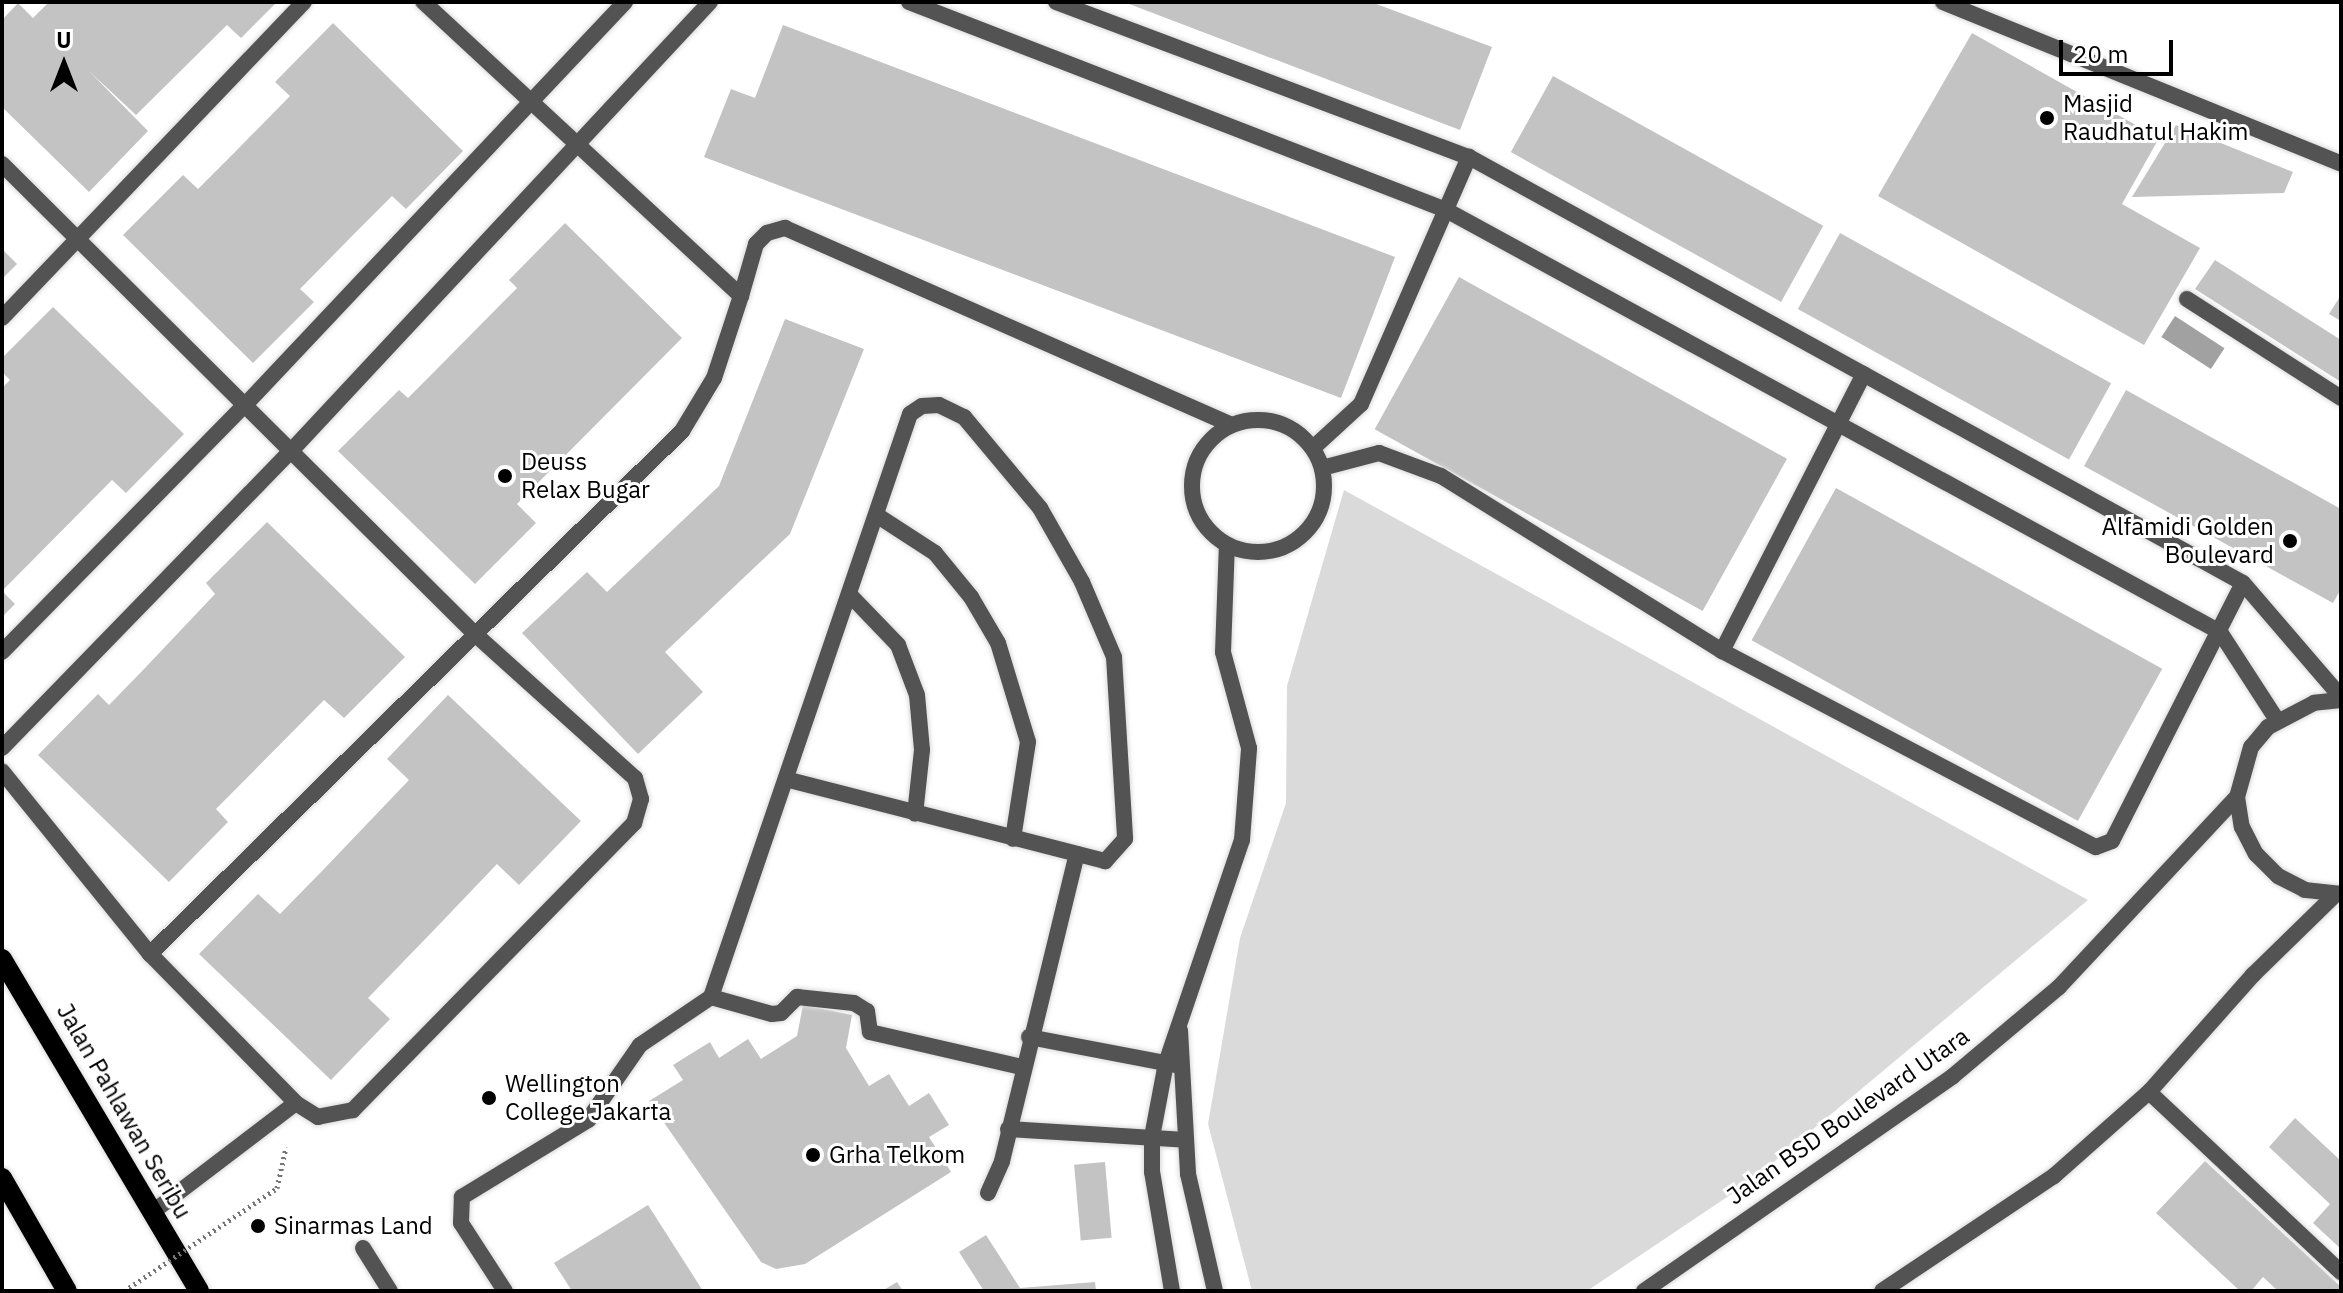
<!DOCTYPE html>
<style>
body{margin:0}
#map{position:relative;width:2343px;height:1293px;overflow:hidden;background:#fff;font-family:"IBM Plex Sans",sans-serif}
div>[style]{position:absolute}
.green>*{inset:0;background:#dadada}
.water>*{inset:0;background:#a1a1a1;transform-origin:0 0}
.building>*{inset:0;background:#c3c3c3;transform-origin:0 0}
.path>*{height:5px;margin-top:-2.5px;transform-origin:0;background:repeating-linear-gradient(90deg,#757575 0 2px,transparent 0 6px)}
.roads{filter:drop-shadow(0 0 2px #dbdbdb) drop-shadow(0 0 2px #dbdbdb)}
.service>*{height:16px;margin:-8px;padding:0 8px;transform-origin:8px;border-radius:8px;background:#535353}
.service>.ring{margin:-8px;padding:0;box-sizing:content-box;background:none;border:16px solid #535353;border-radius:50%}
.minor>*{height:16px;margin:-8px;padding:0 8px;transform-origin:8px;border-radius:8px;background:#535353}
.tertiary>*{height:16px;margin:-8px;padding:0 8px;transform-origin:8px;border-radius:8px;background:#535353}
.primary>*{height:20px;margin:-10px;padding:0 10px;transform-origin:10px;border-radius:10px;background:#000}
.path-bridge>*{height:5px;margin-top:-2.5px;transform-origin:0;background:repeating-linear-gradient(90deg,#757575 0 2px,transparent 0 6px)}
.dots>*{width:22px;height:22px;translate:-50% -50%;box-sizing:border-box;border:4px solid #fff;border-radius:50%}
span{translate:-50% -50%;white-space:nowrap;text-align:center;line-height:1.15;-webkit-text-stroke:6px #fff;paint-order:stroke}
.poi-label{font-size:24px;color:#000}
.left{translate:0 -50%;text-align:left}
.right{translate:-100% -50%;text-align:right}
.street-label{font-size:24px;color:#000}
.frame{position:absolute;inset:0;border:4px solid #000;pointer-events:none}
.north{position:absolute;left:24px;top:24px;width:80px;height:80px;-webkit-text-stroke:6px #fff;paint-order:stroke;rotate:0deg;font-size:22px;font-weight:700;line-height:32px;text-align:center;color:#000}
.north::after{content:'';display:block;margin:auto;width:28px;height:36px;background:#000;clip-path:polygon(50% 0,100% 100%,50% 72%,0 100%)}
.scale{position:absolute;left:2059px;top:40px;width:114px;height:36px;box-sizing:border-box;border:4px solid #000;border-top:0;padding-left:10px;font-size:24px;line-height:28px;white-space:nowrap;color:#000;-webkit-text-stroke:6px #fff;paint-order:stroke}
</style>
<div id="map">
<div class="green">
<i style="clip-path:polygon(1344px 490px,2088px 900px,1751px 1181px,1587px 1291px,1252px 1291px,1208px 1124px,1240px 938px,1286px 803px,1287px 686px)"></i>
</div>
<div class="water">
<i style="left:2175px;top:316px;width:59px;height:25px;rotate:33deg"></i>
</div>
<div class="building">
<i style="clip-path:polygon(49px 2px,277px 2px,241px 38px,227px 25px,136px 115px,89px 71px,148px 131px,89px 192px,2px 107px,2px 20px,18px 3px,33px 18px)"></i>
<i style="clip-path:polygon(1124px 2px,1371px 2px,1492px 47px,1460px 130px)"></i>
<i style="clip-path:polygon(333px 23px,463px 151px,406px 209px,392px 196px,355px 233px,300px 289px,314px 302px,253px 363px,123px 235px,183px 175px,198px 189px,235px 152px,290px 96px,275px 82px)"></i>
<i style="clip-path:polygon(783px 25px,1395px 257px,1341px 398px,704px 157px,731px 89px,755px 98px)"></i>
<i style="clip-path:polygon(1972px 33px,2159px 138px,2122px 204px,2200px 248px,2144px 345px,1878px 196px)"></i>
<i style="left:1553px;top:76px;width:309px;height:87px;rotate:29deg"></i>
<i style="clip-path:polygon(2176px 125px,2293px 172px,2284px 193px,2132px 197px)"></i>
<i style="clip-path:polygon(565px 223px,682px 338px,517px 504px,536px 523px,475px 584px,338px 451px,399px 390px,408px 398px,426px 380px,517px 288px,509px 280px)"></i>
<i style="left:1840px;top:233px;width:310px;height:87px;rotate:29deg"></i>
<i style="clip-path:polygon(2px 249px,17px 264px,2px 279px)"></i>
<i style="clip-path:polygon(2215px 260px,2341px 340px,2341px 382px,2195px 289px)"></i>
<i style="left:1459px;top:277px;width:375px;height:174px;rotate:29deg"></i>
<i style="clip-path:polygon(2341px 295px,2341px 321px,2329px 314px)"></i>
<i style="clip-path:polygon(53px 307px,184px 434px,126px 493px,112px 480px,2px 591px,2px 388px,10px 380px,2px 372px,2px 358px)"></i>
<i style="clip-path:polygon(785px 319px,864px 349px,790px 534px,665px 652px,703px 692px,638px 754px,522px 633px,587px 572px,607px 592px,719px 486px)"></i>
<i style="clip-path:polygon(2126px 390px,2341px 509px,2341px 589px,2333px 603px,2084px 466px)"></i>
<i style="left:1836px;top:488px;width:373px;height:174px;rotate:29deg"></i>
<i style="clip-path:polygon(267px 522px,405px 657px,344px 718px,324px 700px,216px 809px,228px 822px,169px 882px,38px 755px,98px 694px,109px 705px,145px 668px,215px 594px,206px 583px)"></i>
<i style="clip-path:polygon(2px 591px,15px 604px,2px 617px)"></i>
<i style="clip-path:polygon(448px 695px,581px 821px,519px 885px,497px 864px,433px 931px,368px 998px,390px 1019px,331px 1080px,199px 954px,258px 894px,280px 914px,323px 870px,409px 780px,387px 759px)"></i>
<i style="clip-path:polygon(803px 1005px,852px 1015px,846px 1048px,869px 1086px,889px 1074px,909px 1106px,929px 1093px,949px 1125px,929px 1137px,951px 1172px,805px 1264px,776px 1269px,761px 1262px,649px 1101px,683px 1080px,673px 1065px,710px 1042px,719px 1058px,748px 1039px,761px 1059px,797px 1036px)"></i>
<i style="clip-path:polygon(2295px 1118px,2341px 1161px,2341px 1249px,2313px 1223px,2330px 1204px,2269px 1147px)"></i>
<i style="clip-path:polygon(2205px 1161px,2341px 1287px,2341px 1291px,2278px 1291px,2263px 1277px,2251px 1291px,2240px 1291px,2156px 1213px)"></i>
<i style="left:1105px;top:1162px;width:76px;height:31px;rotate:85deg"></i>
<i style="clip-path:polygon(648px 1205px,703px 1291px,572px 1291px,554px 1263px)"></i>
<i style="clip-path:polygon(986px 1235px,1020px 1288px,1095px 1282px,1096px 1291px,984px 1291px,959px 1252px)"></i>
<i style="clip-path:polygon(897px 1282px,903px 1291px,882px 1291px)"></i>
</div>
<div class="path">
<i style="left:277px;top:1188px;width:42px;rotate:-77.6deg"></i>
</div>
<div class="roads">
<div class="service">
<i style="left:909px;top:2px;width:576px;rotate:21.17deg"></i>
<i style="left:1446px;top:210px;width:882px;rotate:28.6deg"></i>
<i style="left:2220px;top:632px;width:105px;rotate:57.1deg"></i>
<i style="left:1056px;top:2px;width:441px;rotate:20.6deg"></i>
<i style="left:1469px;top:157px;width:883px;rotate:28.83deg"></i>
<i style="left:2243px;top:583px;width:150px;rotate:49.3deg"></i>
<i style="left:2px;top:164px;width:668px;rotate:44.82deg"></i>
<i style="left:476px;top:635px;width:214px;rotate:42deg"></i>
<i style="left:635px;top:778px;width:22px;rotate:74deg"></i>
<i style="left:641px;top:799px;width:25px;rotate:106deg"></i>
<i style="left:634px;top:823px;width:402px;rotate:134.4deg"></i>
<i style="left:353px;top:1110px;width:36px;rotate:169deg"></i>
<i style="left:318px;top:1117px;width:26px;rotate:-148deg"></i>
<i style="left:296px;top:1103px;width:209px;rotate:-134.4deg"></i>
<i style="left:150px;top:954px;width:235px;rotate:-129deg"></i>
<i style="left:741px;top:296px;width:54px;rotate:-73.9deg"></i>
<i style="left:756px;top:244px;width:16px;rotate:-45deg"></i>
<i style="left:767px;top:233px;width:19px;rotate:-16deg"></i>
<i style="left:785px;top:228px;width:488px;rotate:23.8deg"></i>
<i style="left:2187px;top:299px;width:183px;rotate:32.7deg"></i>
<i style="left:2px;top:318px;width:437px;rotate:-46.3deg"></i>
<i class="ring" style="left:1192px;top:420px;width:116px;height:116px"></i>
<i style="left:1313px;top:448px;width:65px;rotate:-42.5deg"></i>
<i style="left:1361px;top:404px;width:270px;rotate:-66.4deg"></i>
<i style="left:1322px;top:468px;width:59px;rotate:-14.7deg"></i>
<i style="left:1379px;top:453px;width:66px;rotate:20.4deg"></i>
<i style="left:1441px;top:476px;width:331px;rotate:31.9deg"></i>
<i style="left:1722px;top:651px;width:422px;rotate:27.7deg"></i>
<i style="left:2096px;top:847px;width:17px;rotate:-21deg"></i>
<i style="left:2112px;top:841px;width:289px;rotate:-63.1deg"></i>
<i style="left:878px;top:516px;width:68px;rotate:33deg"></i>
<i style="left:935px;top:553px;width:57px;rotate:50.7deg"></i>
<i style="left:971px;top:597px;width:53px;rotate:59.6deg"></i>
<i style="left:998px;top:643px;width:103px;rotate:73.1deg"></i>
<i style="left:1028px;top:742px;width:98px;rotate:98.8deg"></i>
<i style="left:849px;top:594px;width:71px;rotate:46.1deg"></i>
<i style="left:898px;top:645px;width:53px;rotate:69.2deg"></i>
<i style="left:917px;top:695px;width:55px;rotate:84.8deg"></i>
<i style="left:922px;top:750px;width:64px;rotate:96.2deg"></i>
<i style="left:1722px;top:651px;width:311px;rotate:-62.9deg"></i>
<i style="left:2px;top:652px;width:346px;rotate:-45.5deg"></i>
<i style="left:245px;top:405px;width:554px;rotate:-46.68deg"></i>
<i style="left:2px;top:748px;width:414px;rotate:-45.8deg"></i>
<i style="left:291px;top:451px;width:614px;rotate:-46.98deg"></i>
<i style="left:150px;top:954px;width:746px;rotate:-44.51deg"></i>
<i style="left:682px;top:431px;width:62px;rotate:-58.9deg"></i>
<i style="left:714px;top:378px;width:86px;rotate:-71.8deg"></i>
<i style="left:741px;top:296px;width:433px;rotate:-137.2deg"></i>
<i style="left:711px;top:997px;width:63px;rotate:15.6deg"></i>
<i style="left:772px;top:1014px;width:9px;rotate:-6deg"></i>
<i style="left:781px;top:1013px;width:23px;rotate:-45deg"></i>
<i style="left:797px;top:997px;width:57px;rotate:6deg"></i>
<i style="left:854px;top:1003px;width:15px;rotate:32deg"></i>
<i style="left:867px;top:1011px;width:21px;rotate:82deg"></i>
<i style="left:870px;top:1032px;width:156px;rotate:13deg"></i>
<i style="left:1180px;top:1030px;width:144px;rotate:86.8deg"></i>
<i style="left:1188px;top:1174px;width:120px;rotate:77deg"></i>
<i style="left:1029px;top:1037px;width:150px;rotate:10.8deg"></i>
<i style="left:2149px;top:1092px;width:263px;rotate:43.2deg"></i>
<i style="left:1008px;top:1129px;width:178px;rotate:3.5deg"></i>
<i style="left:988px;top:1193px;width:35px;rotate:-66deg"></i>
<i style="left:1002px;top:1161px;width:316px;rotate:-76.3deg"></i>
<i style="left:154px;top:1211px;width:178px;rotate:-37.3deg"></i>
<i style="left:363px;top:1248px;width:51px;rotate:57.9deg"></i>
<i style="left:505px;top:1291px;width:81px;rotate:-122.9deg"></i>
<i style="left:461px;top:1223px;width:26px;rotate:-88deg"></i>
<i style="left:462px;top:1197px;width:148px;rotate:-31.4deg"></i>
<i style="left:588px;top:1120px;width:91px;rotate:-55.3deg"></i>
<i style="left:640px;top:1045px;width:86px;rotate:-34.1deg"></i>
<i style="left:711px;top:997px;width:616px;rotate:-71.15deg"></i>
<i style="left:910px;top:414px;width:14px;rotate:-34deg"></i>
<i style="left:922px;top:406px;width:17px;rotate:-3deg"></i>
<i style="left:939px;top:405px;width:28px;rotate:26deg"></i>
<i style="left:964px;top:417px;width:119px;rotate:50.1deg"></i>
<i style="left:1040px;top:508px;width:85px;rotate:60.4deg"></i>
<i style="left:1082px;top:582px;width:82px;rotate:66.9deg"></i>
<i style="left:1114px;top:657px;width:182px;rotate:86.5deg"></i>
<i style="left:1125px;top:839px;width:30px;rotate:132deg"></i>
<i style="left:1105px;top:861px;width:329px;rotate:-165.6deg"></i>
<i style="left:1172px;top:1291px;width:121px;rotate:-99.5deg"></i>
<i style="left:1152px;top:1172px;width:35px;rotate:-90deg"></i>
<i style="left:1152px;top:1137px;width:75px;rotate:-79.3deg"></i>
<i style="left:1166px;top:1063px;width:236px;rotate:-71.2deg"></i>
<i style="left:1242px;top:840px;width:92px;rotate:-85.6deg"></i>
<i style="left:1249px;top:748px;width:99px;rotate:-105.2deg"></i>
<i style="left:1223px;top:652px;width:107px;rotate:-87.9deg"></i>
</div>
<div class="minor">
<i style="left:1943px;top:2px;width:430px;rotate:22.1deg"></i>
</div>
<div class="tertiary">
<i style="left:2341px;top:700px;width:27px;rotate:174deg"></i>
<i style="left:2314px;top:703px;width:52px;rotate:152.4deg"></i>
<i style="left:2268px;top:727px;width:26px;rotate:130deg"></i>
<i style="left:2251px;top:747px;width:52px;rotate:105.6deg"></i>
<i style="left:2237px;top:797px;width:30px;rotate:81deg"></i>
<i style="left:2242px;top:827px;width:30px;rotate:63deg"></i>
<i style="left:2256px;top:854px;width:31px;rotate:45deg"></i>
<i style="left:2278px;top:876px;width:30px;rotate:27deg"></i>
<i style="left:2305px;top:890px;width:36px;rotate:6deg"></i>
<i style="left:1644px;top:1291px;width:376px;rotate:-34.8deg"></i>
<i style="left:1953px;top:1076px;width:138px;rotate:-40deg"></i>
<i style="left:2059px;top:987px;width:260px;rotate:-46.9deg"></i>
<i style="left:1882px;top:1291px;width:207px;rotate:-33.8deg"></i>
<i style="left:2054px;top:1176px;width:127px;rotate:-41.5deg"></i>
<i style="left:2149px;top:1092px;width:157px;rotate:-48.4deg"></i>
<i style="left:2253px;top:975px;width:115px;rotate:-44.3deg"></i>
</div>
<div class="primary">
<i style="left:2px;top:959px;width:386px;rotate:59.3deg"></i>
<i style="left:2px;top:1178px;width:130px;rotate:60.1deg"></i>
</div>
</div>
<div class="path-bridge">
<i style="left:124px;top:1291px;width:184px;rotate:-33.9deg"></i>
</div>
<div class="dots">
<i style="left:2047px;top:118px;background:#000"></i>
<i style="left:505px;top:476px;background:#000"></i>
<i style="left:2290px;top:541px;background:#000"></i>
<i style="left:489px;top:1098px;background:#000"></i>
<i style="left:813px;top:1155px;background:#000"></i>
<i style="left:258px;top:1226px;background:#000"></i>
</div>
<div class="poi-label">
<span class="left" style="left:2063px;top:118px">Masjid<br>Raudhatul Hakim</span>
<span class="left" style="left:521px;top:476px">Deuss<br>Relax Bugar</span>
<span class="right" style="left:2274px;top:541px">Alfamidi Golden<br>Boulevard</span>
<span class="left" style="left:505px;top:1098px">Wellington<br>College Jakarta</span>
<span class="left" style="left:829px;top:1155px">Grha Telkom</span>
<span class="left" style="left:274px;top:1226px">Sinarmas Land</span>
</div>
<div class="street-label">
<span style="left:124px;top:1111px;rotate:60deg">Jalan Pahlawan Seribu</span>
<span style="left:1848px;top:1116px;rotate:-35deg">Jalan BSD Boulevard Utara</span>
</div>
<div class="frame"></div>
<div class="north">U</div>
<div class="scale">20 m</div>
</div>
